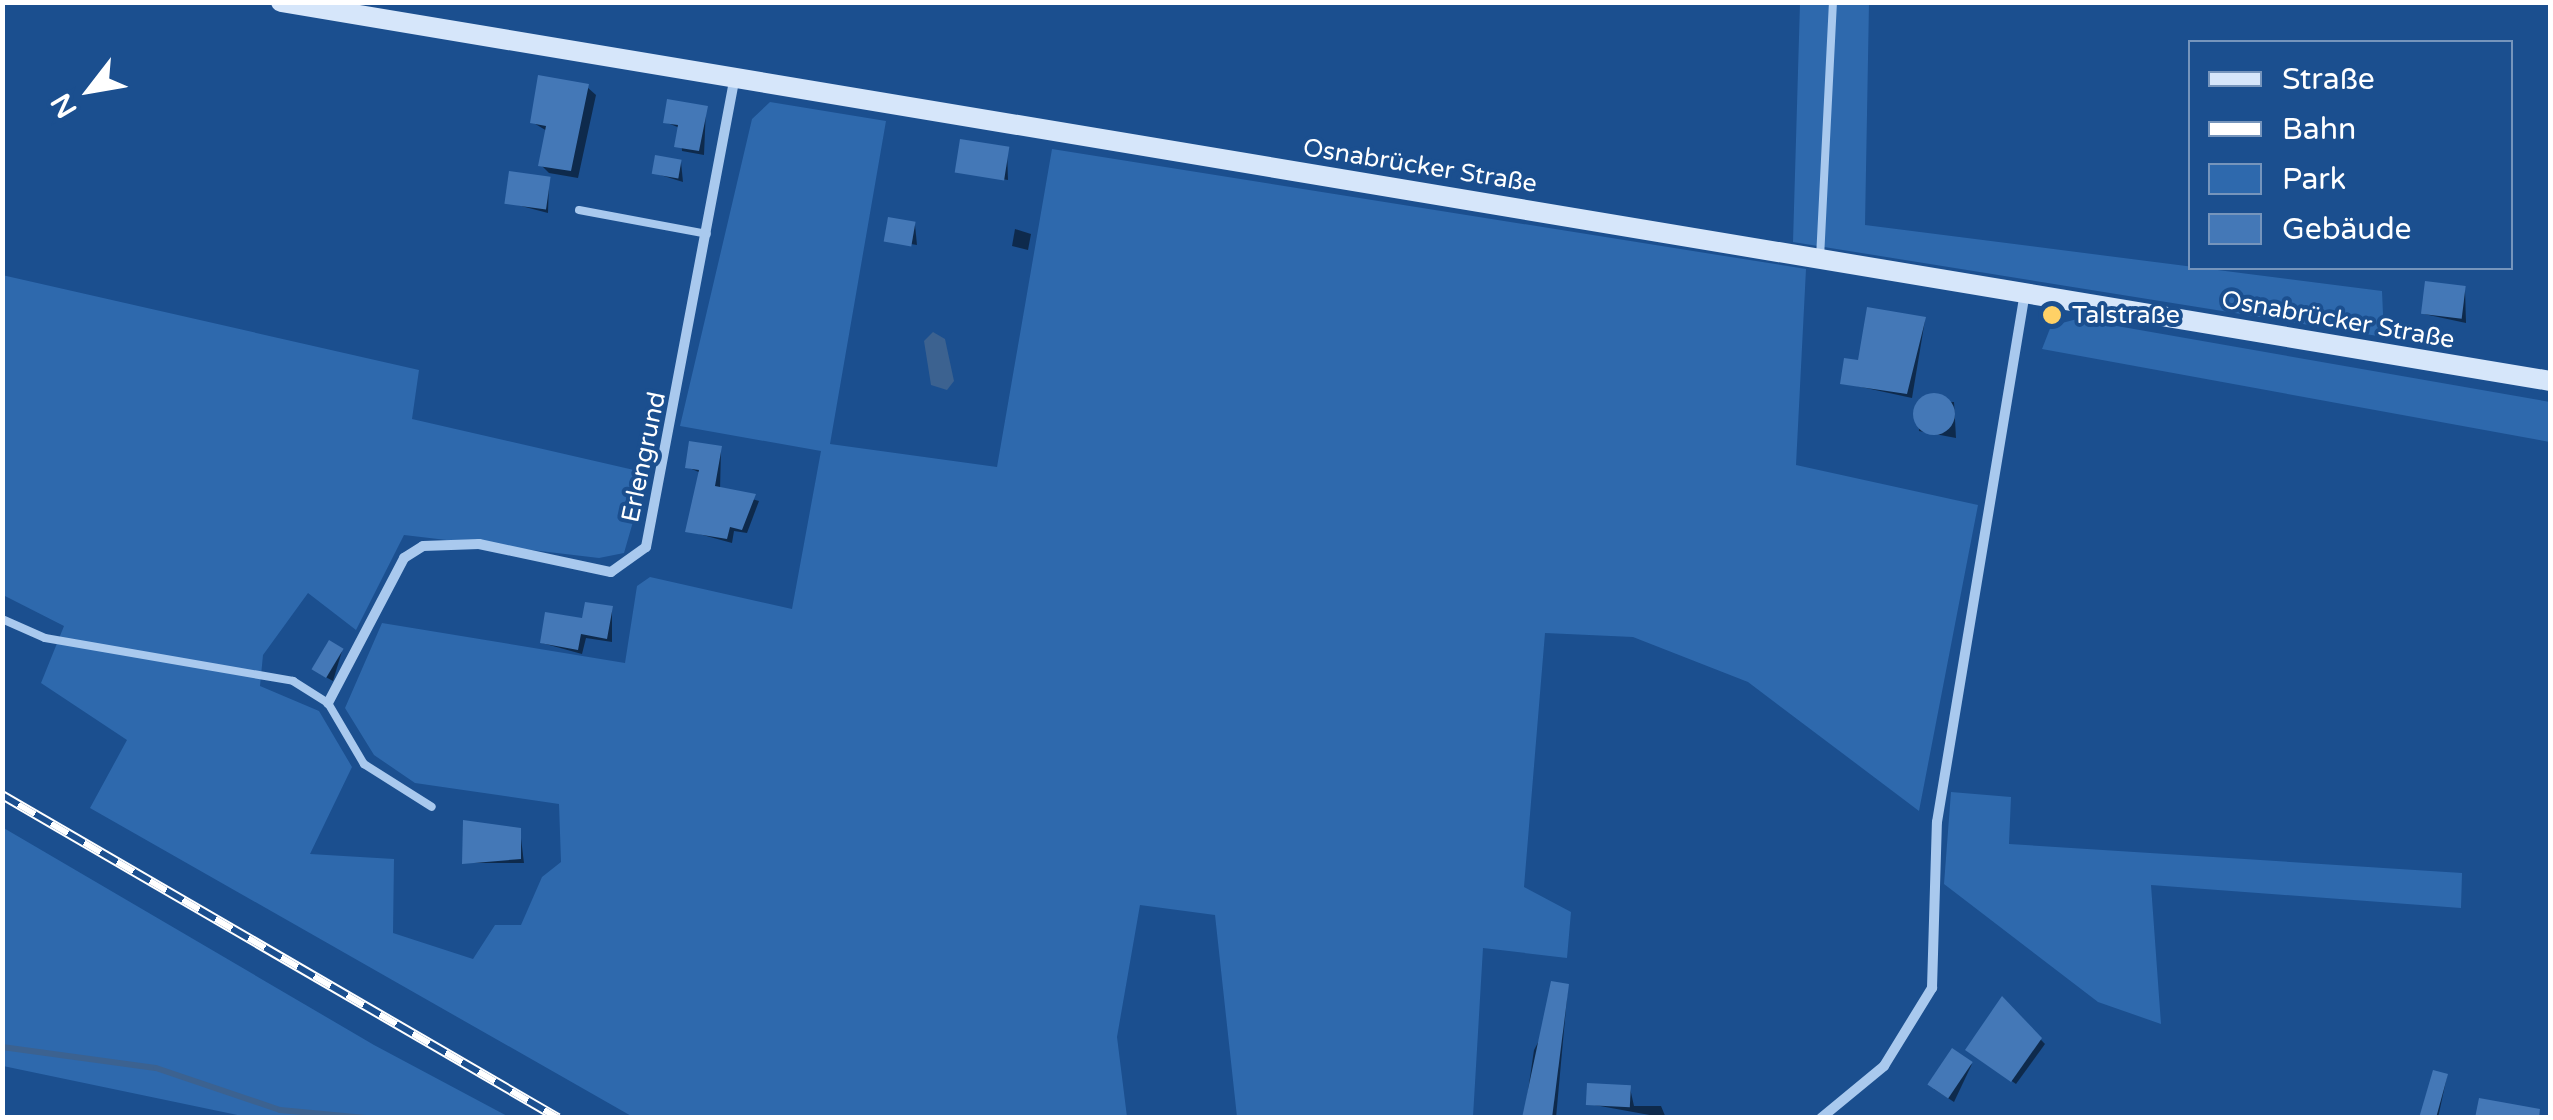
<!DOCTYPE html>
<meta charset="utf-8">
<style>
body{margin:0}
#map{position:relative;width:2553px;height:1120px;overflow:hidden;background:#1b4f8f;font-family:"Varela Round",sans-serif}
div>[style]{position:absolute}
.green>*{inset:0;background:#2e69ad}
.water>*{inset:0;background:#3c6290}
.shadow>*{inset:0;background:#0007}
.stream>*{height:6px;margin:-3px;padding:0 3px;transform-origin:3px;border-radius:3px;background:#3c6290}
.building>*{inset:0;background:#4478b7;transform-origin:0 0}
.round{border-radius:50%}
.lane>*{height:8px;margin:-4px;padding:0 4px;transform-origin:4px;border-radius:4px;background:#a9c9ee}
.street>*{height:10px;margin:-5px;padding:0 5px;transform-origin:5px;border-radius:5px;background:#a9c9ee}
.secondary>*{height:20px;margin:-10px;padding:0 10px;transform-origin:10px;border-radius:10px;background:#d6e6fa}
.rail>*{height:10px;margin-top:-5px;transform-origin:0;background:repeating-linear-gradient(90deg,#1b4f8f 0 19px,#fff 0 38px);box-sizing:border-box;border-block:2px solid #fff}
.dots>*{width:28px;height:28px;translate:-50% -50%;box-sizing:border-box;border:5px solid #1b4f8f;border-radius:50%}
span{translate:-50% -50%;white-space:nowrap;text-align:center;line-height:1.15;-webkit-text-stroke:8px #1b4f8f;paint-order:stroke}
.street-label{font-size:25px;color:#fff}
.poi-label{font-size:25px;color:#fff}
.left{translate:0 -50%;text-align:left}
.frame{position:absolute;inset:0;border:5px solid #fff;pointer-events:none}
.legend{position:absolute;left:2188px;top:40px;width:325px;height:230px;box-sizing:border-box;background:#1b4f8f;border:2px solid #7695bc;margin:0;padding:12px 18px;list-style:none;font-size:30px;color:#fff}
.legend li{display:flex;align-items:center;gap:20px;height:50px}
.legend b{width:50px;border:2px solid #7695bc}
.north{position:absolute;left:40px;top:40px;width:100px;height:100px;-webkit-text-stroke:8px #1b4f8f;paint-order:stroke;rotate:239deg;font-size:28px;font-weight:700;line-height:40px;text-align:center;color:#fff}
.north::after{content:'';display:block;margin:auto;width:35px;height:45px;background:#fff;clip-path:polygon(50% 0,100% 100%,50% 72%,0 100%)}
</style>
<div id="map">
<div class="green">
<i style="clip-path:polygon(1800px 3px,1869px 3px,1865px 225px,2382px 291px,2384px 337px,1793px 242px)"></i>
<i style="clip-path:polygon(770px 102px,886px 121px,830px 444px,997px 467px,1052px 149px,1806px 269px,1796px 465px,1978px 505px,1919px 811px,1748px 682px,1633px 637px,1545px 633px,1524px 887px,1571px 912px,1567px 958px,1483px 948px,1473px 1117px,1237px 1117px,1215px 915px,1140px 905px,1117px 1037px,1127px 1117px,633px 1117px,90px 808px,127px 740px,41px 683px,64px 626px,3px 595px,2px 275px,419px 370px,412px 419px,647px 473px,624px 553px,599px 558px,404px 535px,356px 630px,308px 593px,263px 655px,260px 686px,319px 711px,352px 767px,310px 854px,394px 859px,393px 933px,473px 959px,495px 925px,521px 925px,542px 877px,561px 862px,559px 804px,415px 783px,374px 755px,345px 708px,382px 623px,625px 663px,637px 586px,650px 577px,792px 609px,821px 451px,680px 426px,752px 119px)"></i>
<i style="clip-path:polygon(2077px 319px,2550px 402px,2550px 442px,2042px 349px,2051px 326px)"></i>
<i style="clip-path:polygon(1951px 792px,2011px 797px,2009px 844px,2462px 873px,2461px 908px,2151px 885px,2161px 1024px,2098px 1002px,1944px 884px)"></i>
<i style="clip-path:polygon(2px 827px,374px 1045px,509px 1117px,247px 1117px,3px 1066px)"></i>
</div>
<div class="water">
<i style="clip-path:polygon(933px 332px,945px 339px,954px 381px,947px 390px,931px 385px,924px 341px)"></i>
</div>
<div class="shadow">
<i style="clip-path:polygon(587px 87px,596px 95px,578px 178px,549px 173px,541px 165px,547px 131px,532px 122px)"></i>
<i style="clip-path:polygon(706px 108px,704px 155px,682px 151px,680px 128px,665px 122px)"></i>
<i style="clip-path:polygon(1007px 149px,1008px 180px,957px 171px)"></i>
<i style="clip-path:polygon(681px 162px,683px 182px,654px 173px)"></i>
<i style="clip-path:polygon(549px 180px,548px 213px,506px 202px)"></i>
<i style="clip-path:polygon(915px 225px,917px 245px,886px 240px)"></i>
<i style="clip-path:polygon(1015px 229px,1031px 234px,1028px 250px,1012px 246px)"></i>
<i style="clip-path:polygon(2465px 289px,2466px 323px,2424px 314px)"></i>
<i style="clip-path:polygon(1925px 320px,1912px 398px,1843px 383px,1860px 363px)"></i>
<i style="clip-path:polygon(1918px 401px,1954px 402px,1956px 438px,1919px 431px)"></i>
<i style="clip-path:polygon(721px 449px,720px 490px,759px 501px,747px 533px,734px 531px,732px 543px,688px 531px,701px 473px,687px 467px)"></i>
<i style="clip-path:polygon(612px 609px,612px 642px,586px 638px,582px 654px,542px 643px)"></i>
<i style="clip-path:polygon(342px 651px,333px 681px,320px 674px)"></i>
<i style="clip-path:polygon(520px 830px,524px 863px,465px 863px)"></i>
<i style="clip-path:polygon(1568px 986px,1556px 1118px,1524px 1118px,1534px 1050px)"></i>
<i style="clip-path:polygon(2002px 999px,2045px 1044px,2016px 1084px,1972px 1054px)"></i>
<i style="clip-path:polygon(1972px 1064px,1954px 1102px,1934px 1089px)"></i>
<i style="clip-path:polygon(2447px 1076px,2438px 1118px,2422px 1118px)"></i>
<i style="clip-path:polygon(1630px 1088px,1634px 1106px,1661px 1106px,1666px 1118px,1589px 1104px)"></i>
</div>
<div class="stream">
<i style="left:2px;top:1047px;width:155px;rotate:7.8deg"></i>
<i style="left:156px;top:1068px;width:131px;rotate:18.7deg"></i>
<i style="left:280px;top:1110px;width:86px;rotate:5.3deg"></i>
</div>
<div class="building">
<i style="clip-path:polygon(538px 75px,589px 84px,571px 171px,538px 166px,546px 126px,530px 123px)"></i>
<i style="clip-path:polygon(667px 99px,708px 106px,699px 151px,674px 147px,678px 125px,663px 123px)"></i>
<i style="left:960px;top:139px;width:50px;height:34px;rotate:9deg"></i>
<i style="left:655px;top:155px;width:27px;height:19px;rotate:10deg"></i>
<i style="left:509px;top:171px;width:42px;height:33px;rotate:8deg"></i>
<i style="left:888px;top:217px;width:28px;height:25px;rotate:10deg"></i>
<i style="left:2425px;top:281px;width:41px;height:33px;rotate:7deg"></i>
<i style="clip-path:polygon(1867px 307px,1926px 317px,1907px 394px,1840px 384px,1844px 358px,1858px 360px)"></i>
<i class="round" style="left:1913px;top:393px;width:42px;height:42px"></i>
<i style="clip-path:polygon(689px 441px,722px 446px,715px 486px,756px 494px,742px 530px,730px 527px,727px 539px,685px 532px,699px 470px,685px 468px)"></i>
<i style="clip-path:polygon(585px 602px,613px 606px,607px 639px,581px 634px,578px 650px,540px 643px,545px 612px,582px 618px)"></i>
<i style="left:329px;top:640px;width:17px;height:34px;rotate:31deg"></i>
<i style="clip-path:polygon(463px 820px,521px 828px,521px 859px,462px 864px)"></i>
<i style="clip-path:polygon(1551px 981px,1569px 984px,1552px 1118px,1522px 1118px)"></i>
<i style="clip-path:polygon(2002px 996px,2042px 1038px,2011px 1082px,1965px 1050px)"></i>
<i style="left:1952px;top:1048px;width:25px;height:44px;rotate:34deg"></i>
<i style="clip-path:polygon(2433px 1070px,2448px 1074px,2436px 1118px,2419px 1118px)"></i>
<i style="left:1587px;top:1083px;width:44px;height:22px;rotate:3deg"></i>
<i style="clip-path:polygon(2479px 1098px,2540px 1109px,2539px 1118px,2475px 1118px)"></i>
</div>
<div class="lane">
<i style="left:579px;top:210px;width:130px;rotate:10.6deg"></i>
<i style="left:1820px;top:258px;width:256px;rotate:-87.1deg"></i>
<i style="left:2px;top:619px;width:47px;rotate:23.8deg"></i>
<i style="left:45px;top:638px;width:252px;rotate:9.8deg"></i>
<i style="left:293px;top:681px;width:41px;rotate:32.2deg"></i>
<i style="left:328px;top:703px;width:71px;rotate:59.5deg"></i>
<i style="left:364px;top:764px;width:80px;rotate:32.3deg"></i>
</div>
<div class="street">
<i style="left:328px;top:703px;width:164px;rotate:-62.3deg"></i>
<i style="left:404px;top:558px;width:22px;rotate:-32deg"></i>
<i style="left:423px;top:546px;width:56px;rotate:-2deg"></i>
<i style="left:479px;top:544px;width:135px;rotate:12deg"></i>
<i style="left:611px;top:572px;width:43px;rotate:-35.5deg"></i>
<i style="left:646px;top:547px;width:477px;rotate:-79.3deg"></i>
<i style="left:1821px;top:1118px;width:82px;rotate:-39.5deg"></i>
<i style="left:1884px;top:1066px;width:92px;rotate:-58.4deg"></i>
<i style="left:1932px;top:988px;width:166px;rotate:-88.3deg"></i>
<i style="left:1937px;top:822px;width:537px;rotate:-80.57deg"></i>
</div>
<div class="secondary">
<i style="left:281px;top:2px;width:2300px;rotate:9.48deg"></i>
</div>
<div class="rail">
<i style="left:2px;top:795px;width:643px;rotate:30.15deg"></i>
</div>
<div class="dots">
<i style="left:2052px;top:315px;background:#ffd166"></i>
</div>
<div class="street-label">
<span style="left:1420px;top:166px;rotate:9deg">Osnabrücker Straße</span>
<span style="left:2338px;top:320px;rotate:10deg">Osnabrücker Straße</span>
<span style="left:644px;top:457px;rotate:-78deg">Erlengrund</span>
</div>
<div class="poi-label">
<span class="left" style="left:2072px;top:315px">Talstraße</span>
</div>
<div class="frame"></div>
<ul class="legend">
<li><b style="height:12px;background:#d6e6fa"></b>Straße</li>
<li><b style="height:12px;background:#fff"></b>Bahn</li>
<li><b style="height:28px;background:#2e69ad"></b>Park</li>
<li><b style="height:28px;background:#4478b7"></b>Gebäude</li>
</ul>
<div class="north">N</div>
</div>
